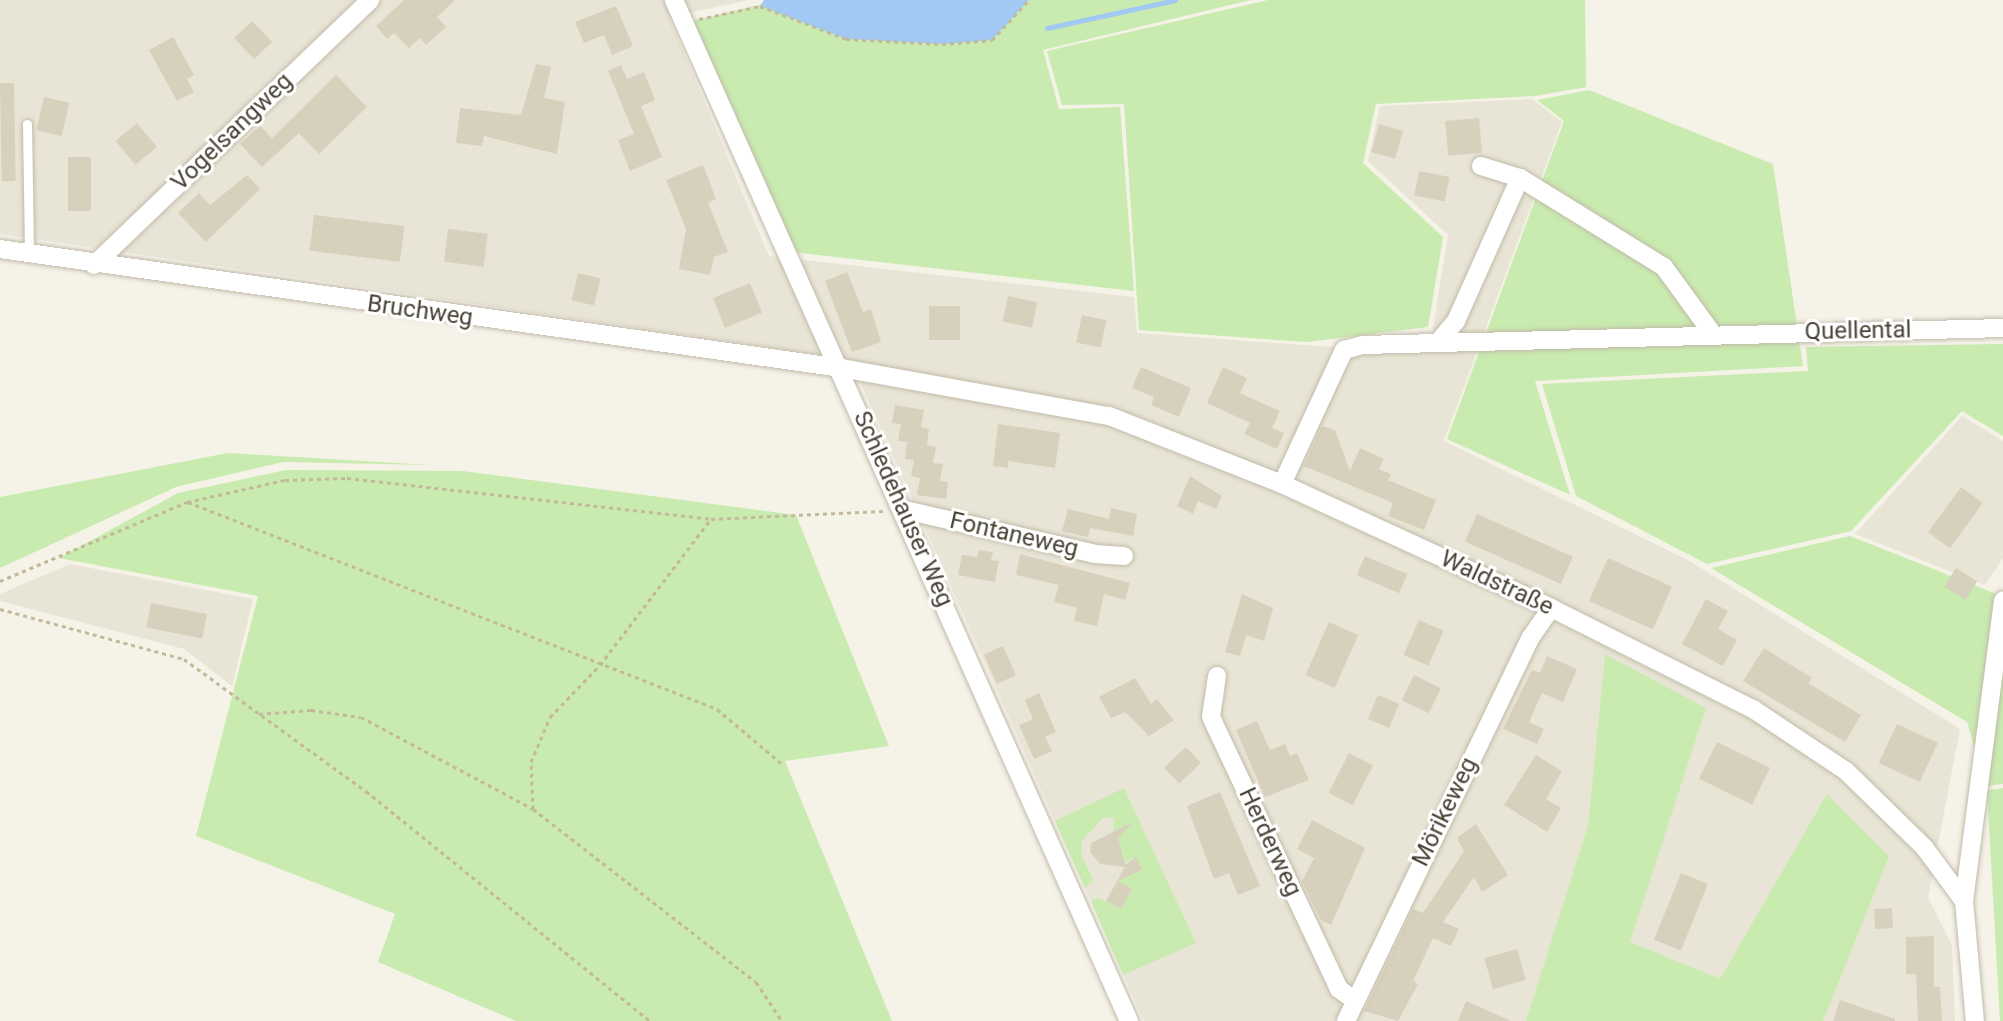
<!DOCTYPE html>
<meta charset="utf-8">
<style>
body{margin:0}
#map{position:relative;width:2003px;height:1021px;overflow:hidden;background:#f5f2e8;font-family:Roboto,sans-serif}
div>[style]{position:absolute}
.residential>*{inset:0;background:#e9e5d6}
.green>*{inset:0;background:#c9ebaf}
.water>*{inset:0;background:#a2c9f4}
.stream>*{height:5px;margin:-2.5px;padding:0 2.5px;transform-origin:2.5px;border-radius:2.5px;background:#a2c9f4}
.building>*{inset:0;background:#d7d0bd;transform-origin:0 0}
.path>*{height:3px;margin-top:-1.5px;transform-origin:0;background:repeating-linear-gradient(90deg,#c3b99a 0 4px,transparent 0 8px)}
.roads{filter:drop-shadow(0 0 2px #c1bbaa) drop-shadow(0 0 2px #c1bbaa)}
.lane>*{height:9px;margin:-4.5px;padding:0 4.5px;transform-origin:4.5px;border-radius:4.5px;background:#fff}
.street>*{height:18px;margin:-9px;padding:0 9px;transform-origin:9px;border-radius:9px;background:#fff}
span{translate:-50% -50%;white-space:nowrap;text-align:center;line-height:1.15;-webkit-text-stroke:6px #fff;paint-order:stroke}
.street-label{font-size:24px;color:#484336}
</style>
<div id="map">
<div class="residential">
<i style="clip-path:polygon(0 0,749px 0,669px 17px,769px 256px,1134px 297px,1137px 333px,1429px 354px,1448px 235px,1368px 161px,1380px 106px,1532px 99px,1562px 122px,1444px 441px,1688px 560px,1960px 729px,1928px 897px,1952px 945px,1955px 1021px,1144px 1021px,850px 359px,0 234px)"></i>
<i style="clip-path:polygon(1962px 416px,2003px 441px,2003px 558px,1985px 585px,1855px 534px)"></i>
<i style="clip-path:polygon(70px 564px,253px 599px,232px 686px,184px 649px,0 601px,0 594px)"></i>
</div>
<div class="green">
<i style="clip-path:polygon(780px 0,1251px 0,1043px 50px,1059px 109px,1120px 107px,1134px 291px,783px 251px,684px 23px)"></i>
<i style="clip-path:polygon(1268px 0,1585px 0,1586px 87px,1535px 96px,1376px 104px,1363px 163px,1443px 237px,1428px 327px,1306px 342px,1139px 330px,1124px 104px,1062px 105px,1047px 51px)"></i>
<i style="clip-path:polygon(1589px 90px,1773px 164px,1803px 366px,1535px 381px,1570px 495px,1447px 439px,1564px 121px,1537px 100px)"></i>
<i style="clip-path:polygon(2003px 344px,2003px 436px,1962px 411px,1851px 531px,1707px 564px,1576px 496px,1542px 384px,1808px 371px,1806px 347px)"></i>
<i style="clip-path:polygon(228px 453px,431px 465px,283px 462px,176px 487px,0 568px,0 497px)"></i>
<i style="clip-path:polygon(286px 470px,463px 471px,796px 515px,889px 746px,785px 761px,892px 1021px,516px 1021px,378px 962px,395px 914px,196px 836px,258px 596px,59px 558px,178px 493px)"></i>
<i style="clip-path:polygon(1850px 536px,1999px 595px,2003px 590px,2003px 784px,1986px 786px,1967px 722px,1711px 568px)"></i>
<i style="clip-path:polygon(1605px 654px,1706px 708px,1630px 942px,1720px 979px,1827px 794px,1889px 856px,1823px 1021px,1526px 1021px,1588px 826px)"></i>
<i style="clip-path:polygon(1124px 788px,1196px 943px,1123px 975px,1091px 901px,1099px 898px,1121px 909px,1132px 889px,1117px 881px,1141px 870px,1136px 857px,1124px 863px,1113px 835px,1114px 818px,1104px 817px,1082px 841px,1081px 854px,1093px 880px,1085px 888px,1055px 821px)"></i>
<i style="clip-path:polygon(2003px 788px,2003px 1021px,2000px 1021px,1987px 790px)"></i>
</div>
<div class="water">
<i style="clip-path:polygon(764px 0,1029px 0,992px 40px,942px 44px,846px 39px,760px 6px)"></i>
</div>
<div class="stream">
<i style="left:1047px;top:28px;width:131px;rotate:-12.3deg"></i>
</div>
<div class="building">
<i style="clip-path:polygon(404px 0,455px 0,437px 17px,446px 27px,426px 45px,420px 38px,409px 48px,394px 33px,387px 39px,376px 26px)"></i>
<i style="clip-path:polygon(616px 6px,633px 46px,612px 55px,604px 35px,584px 43px,575px 22px)"></i>
<i style="left:252px;top:21px;width:29px;height:25px;rotate:46deg"></i>
<i style="clip-path:polygon(173px 37px,194px 75px,187px 79px,194px 92px,177px 101px,149px 50px)"></i>
<i style="clip-path:polygon(536px 64px,551px 67px,544px 98px,565px 102px,557px 154px,484px 136px,482px 146px,456px 143px,460px 108px,521px 115px)"></i>
<i style="clip-path:polygon(621px 65px,627px 79px,644px 72px,655px 100px,641px 106px,662px 157px,630px 171px,618px 140px,634px 134px,608px 71px)"></i>
<i style="clip-path:polygon(336px 75px,367px 107px,319px 154px,299px 133px,262px 167px,240px 144px,260px 126px,272px 138px)"></i>
<i style="left:14px;top:83px;width:98px;height:14px;rotate:89deg"></i>
<i style="left:44px;top:97px;width:26px;height:34px;rotate:13deg"></i>
<i style="left:1479px;top:118px;width:35px;height:34px;rotate:85deg"></i>
<i style="left:137px;top:123px;width:31px;height:28px;rotate:50deg"></i>
<i style="left:1379px;top:124px;width:25px;height:29px;rotate:16deg"></i>
<i style="left:68px;top:157px;width:23px;height:54px"></i>
<i style="clip-path:polygon(703px 165px,716px 199px,708px 203px,728px 252px,714px 257px,710px 275px,679px 269px,686px 229px,666px 180px)"></i>
<i style="left:1419px;top:171px;width:31px;height:25px;rotate:11deg"></i>
<i style="clip-path:polygon(247px 175px,260px 189px,206px 242px,178px 213px,199px 193px,210px 205px)"></i>
<i style="left:314px;top:215px;width:91px;height:36px;rotate:7deg"></i>
<i style="left:448px;top:229px;width:40px;height:33px;rotate:7deg"></i>
<i style="clip-path:polygon(847px 272px,863px 312px,871px 309px,881px 342px,852px 352px,825px 281px)"></i>
<i style="left:578px;top:273px;width:23px;height:28px;rotate:13deg"></i>
<i style="left:750px;top:283px;width:32px;height:40px;rotate:68deg"></i>
<i style="left:1008px;top:296px;width:30px;height:26px;rotate:12deg"></i>
<i style="left:929px;top:306px;width:31px;height:34px"></i>
<i style="left:1082px;top:315px;width:25px;height:28px;rotate:12deg"></i>
<i style="clip-path:polygon(1141px 367px,1191px 388px,1179px 417px,1151px 405px,1154px 397px,1132px 388px)"></i>
<i style="clip-path:polygon(1223px 367px,1247px 378px,1240px 393px,1280px 411px,1272px 428px,1284px 433px,1277px 449px,1244px 434px,1250px 423px,1207px 403px)"></i>
<i style="clip-path:polygon(895px 405px,924px 410px,921px 427px,929px 429px,927px 445px,936px 447px,933px 463px,943px 464px,940px 481px,948px 482px,946px 499px,917px 495px,920px 478px,911px 476px,914px 460px,905px 459px,907px 442px,898px 441px,901px 424px,892px 423px)"></i>
<i style="clip-path:polygon(998px 424px,1060px 433px,1055px 468px,1008px 461px,1008px 468px,993px 466px)"></i>
<i style="clip-path:polygon(1322px 426px,1335px 430px,1350px 471px,1360px 448px,1384px 459px,1379px 469px,1391px 474px,1388px 480px,1436px 500px,1424px 530px,1388px 516px,1393px 503px,1304px 466px)"></i>
<i style="clip-path:polygon(1190px 476px,1222px 496px,1216px 509px,1198px 501px,1193px 514px,1177px 506px)"></i>
<i style="left:1961px;top:487px;width:27px;height:56px;rotate:36deg"></i>
<i style="clip-path:polygon(1111px 508px,1137px 514px,1133px 536px,1090px 528px,1088px 537px,1062px 531px,1068px 509px,1109px 519px)"></i>
<i style="left:1477px;top:514px;width:105px;height:30px;rotate:24deg"></i>
<i style="clip-path:polygon(979px 550px,993px 552px,991px 560px,999px 561px,995px 582px,958px 575px,962px 555px,977px 557px)"></i>
<i style="clip-path:polygon(1020px 554px,1130px 583px,1125px 600px,1104px 594px,1097px 626px,1074px 621px,1077px 608px,1054px 602px,1059px 585px,1016px 575px)"></i>
<i style="left:1365px;top:556px;width:46px;height:21px;rotate:23deg"></i>
<i style="left:1608px;top:558px;width:70px;height:47px;rotate:24deg"></i>
<i style="left:1956px;top:568px;width:25px;height:22px;rotate:32deg"></i>
<i style="clip-path:polygon(1242px 594px,1273px 608px,1264px 641px,1246px 635px,1240px 656px,1225px 652px)"></i>
<i style="clip-path:polygon(1706px 599px,1728px 611px,1718px 629px,1737px 640px,1723px 666px,1682px 644px)"></i>
<i style="left:151px;top:603px;width:57px;height:25px;rotate:11deg"></i>
<i style="left:1419px;top:620px;width:27px;height:38px;rotate:24deg"></i>
<i style="left:1329px;top:622px;width:32px;height:58px;rotate:24deg"></i>
<i style="left:1003px;top:646px;width:32px;height:21px;rotate:66deg"></i>
<i style="clip-path:polygon(1764px 648px,1812px 678px,1808px 683px,1861px 715px,1845px 742px,1743px 681px)"></i>
<i style="clip-path:polygon(1547px 656px,1577px 669px,1563px 702px,1542px 693px,1529px 722px,1544px 729px,1537px 744px,1503px 729px,1532px 670px,1540px 673px)"></i>
<i style="left:1414px;top:675px;width:30px;height:28px;rotate:26deg"></i>
<i style="clip-path:polygon(1135px 678px,1151px 704px,1157px 699px,1174px 720px,1149px 736px,1125px 712px,1111px 718px,1099px 697px)"></i>
<i style="clip-path:polygon(1039px 693px,1056px 732px,1045px 737px,1052px 751px,1034px 759px,1019px 725px,1033px 719px,1025px 700px)"></i>
<i style="left:1378px;top:695px;width:23px;height:26px;rotate:23deg"></i>
<i style="clip-path:polygon(1257px 721px,1270px 750px,1285px 744px,1290px 756px,1297px 753px,1309px 780px,1265px 797px,1236px 730px)"></i>
<i style="left:1897px;top:724px;width:45px;height:43px;rotate:25deg"></i>
<i style="left:1717px;top:742px;width:59px;height:41px;rotate:26deg"></i>
<i style="left:1186px;top:747px;width:22px;height:30px;rotate:47deg"></i>
<i style="left:1349px;top:753px;width:27px;height:45px;rotate:27deg"></i>
<i style="clip-path:polygon(1536px 755px,1562px 771px,1546px 799px,1561px 808px,1547px 832px,1504px 805px)"></i>
<i style="clip-path:polygon(1220px 792px,1260px 886px,1238px 895px,1229px 873px,1214px 879px,1187px 806px)"></i>
<i style="clip-path:polygon(1312px 820px,1365px 848px,1331px 925px,1321px 920px,1302px 881px,1314px 858px,1297px 849px)"></i>
<i style="clip-path:polygon(1133px 822px,1118px 838px,1125px 865px,1136px 857px,1142px 870px,1118px 881px,1132px 889px,1121px 909px,1106px 901px,1125px 867px,1100px 864px,1090px 852px,1091px 843px)"></i>
<i style="clip-path:polygon(1476px 824px,1508px 875px,1482px 892px,1474px 877px,1443px 922px,1459px 929px,1451px 946px,1433px 938px,1413px 981px,1418px 984px,1398px 1021px,1364px 1011px,1413px 909px,1423px 913px,1464px 851px,1457px 838px)"></i>
<i style="left:1681px;top:873px;width:29px;height:72px;rotate:22deg"></i>
<i style="left:1892px;top:908px;width:20px;height:18px;rotate:87deg"></i>
<i style="clip-path:polygon(1934px 936px,1934px 987px,1940px 987px,1942px 1021px,1918px 1021px,1916px 974px,1906px 974px,1906px 937px)"></i>
<i style="left:1517px;top:949px;width:32px;height:34px;rotate:74deg"></i>
<i style="clip-path:polygon(1840px 1000px,1895px 1019px,1895px 1021px,1833px 1021px)"></i>
<i style="clip-path:polygon(1466px 1001px,1511px 1021px,1458px 1021px)"></i>
</div>
<div class="path">
<i style="left:699px;top:19px;width:62px;rotate:-12deg"></i>
<i style="left:760px;top:6px;width:92px;rotate:21deg"></i>
<i style="left:846px;top:39px;width:96px;rotate:3deg"></i>
<i style="left:942px;top:44px;width:50px;rotate:-4.6deg"></i>
<i style="left:992px;top:40px;width:54px;rotate:-47.2deg"></i>
<i style="left:188px;top:502px;width:568px;rotate:21.37deg"></i>
<i style="left:717px;top:709px;width:84px;rotate:40.2deg"></i>
<i style="left:0;top:581px;width:203px;rotate:-22.9deg"></i>
<i style="left:187px;top:502px;width:100px;rotate:-12.7deg"></i>
<i style="left:285px;top:480px;width:62px;rotate:-1.8deg"></i>
<i style="left:347px;top:478px;width:366px;rotate:6.4deg"></i>
<i style="left:711px;top:519px;width:172px;rotate:-2.7deg"></i>
<i style="left:0;top:609px;width:191px;rotate:15.2deg"></i>
<i style="left:184px;top:659px;width:225px;rotate:36deg"></i>
<i style="left:366px;top:791px;width:365px;rotate:39deg"></i>
<i style="left:259px;top:714px;width:52px;rotate:-4.4deg"></i>
<i style="left:311px;top:710px;width:50px;rotate:8deg"></i>
<i style="left:361px;top:717px;width:195px;rotate:28.1deg"></i>
<i style="left:533px;top:809px;width:282px;rotate:37.8deg"></i>
<i style="left:756px;top:982px;width:47px;rotate:56.3deg"></i>
<i style="left:533px;top:809px;width:47px;rotate:-92.4deg"></i>
<i style="left:531px;top:762px;width:49px;rotate:-67.1deg"></i>
<i style="left:550px;top:717px;width:72px;rotate:-46.1deg"></i>
<i style="left:600px;top:665px;width:183px;rotate:-52.8deg"></i>
</div>
<div class="roads">
<div class="lane">
<i style="left:27px;top:124px;width:130px;rotate:89.1deg"></i>
</div>
<div class="street">
<i style="left:674px;top:0;width:1118px;rotate:65.98deg"></i>
<i style="left:1481px;top:166px;width:41px;rotate:17.1deg"></i>
<i style="left:1520px;top:178px;width:169px;rotate:31.7deg"></i>
<i style="left:1664px;top:267px;width:82px;rotate:54deg"></i>
<i style="left:0;top:249px;width:849px;rotate:8.05deg"></i>
<i style="left:841px;top:368px;width:272px;rotate:10.2deg"></i>
<i style="left:1109px;top:416px;width:186px;rotate:21.5deg"></i>
<i style="left:1282px;top:484px;width:296px;rotate:24.7deg"></i>
<i style="left:1551px;top:608px;width:226px;rotate:26.6deg"></i>
<i style="left:1753px;top:709px;width:112px;rotate:33.7deg"></i>
<i style="left:1846px;top:771px;width:109px;rotate:44.3deg"></i>
<i style="left:1924px;top:847px;width:67px;rotate:53.5deg"></i>
<i style="left:1964px;top:901px;width:121px;rotate:84.8deg"></i>
<i style="left:94px;top:265px;width:383px;rotate:-43.8deg"></i>
<i style="left:1440px;top:340px;width:25px;rotate:-50deg"></i>
<i style="left:1456px;top:321px;width:157px;rotate:-65.9deg"></i>
<i style="left:1282px;top:484px;width:148px;rotate:-65.2deg"></i>
<i style="left:1344px;top:350px;width:20px;rotate:-15deg"></i>
<i style="left:1363px;top:345px;width:640px;rotate:-1.52deg"></i>
<i style="left:905px;top:510px;width:195px;rotate:13deg"></i>
<i style="left:1095px;top:554px;width:29px;rotate:4deg"></i>
<i style="left:1217px;top:676px;width:41px;rotate:98.3deg"></i>
<i style="left:1211px;top:717px;width:301px;rotate:64.8deg"></i>
<i style="left:1339px;top:989px;width:19px;rotate:36deg"></i>
<i style="left:1964px;top:901px;width:303px;rotate:-82.6deg"></i>
<i style="left:1346px;top:1021px;width:426px;rotate:-64.3deg"></i>
<i style="left:1531px;top:637px;width:35px;rotate:-55deg"></i>
</div>
</div>
<div class="street-label">
<span style="left:232px;top:132px;rotate:-44deg">Vogelsangweg</span>
<span style="left:420px;top:311px;rotate:8deg">Bruchweg</span>
<span style="left:1858px;top:331px;rotate:-1deg">Quellental</span>
<span style="left:903px;top:509px;rotate:66deg">Schledehauser Weg</span>
<span style="left:1014px;top:535px;rotate:13deg">Fontaneweg</span>
<span style="left:1497px;top:583px;rotate:25deg">Waldstraße</span>
<span style="left:1445px;top:812px;rotate:-64deg">Mörikeweg</span>
<span style="left:1270px;top:842px;rotate:65deg">Herderweg</span>
</div>
</div>
